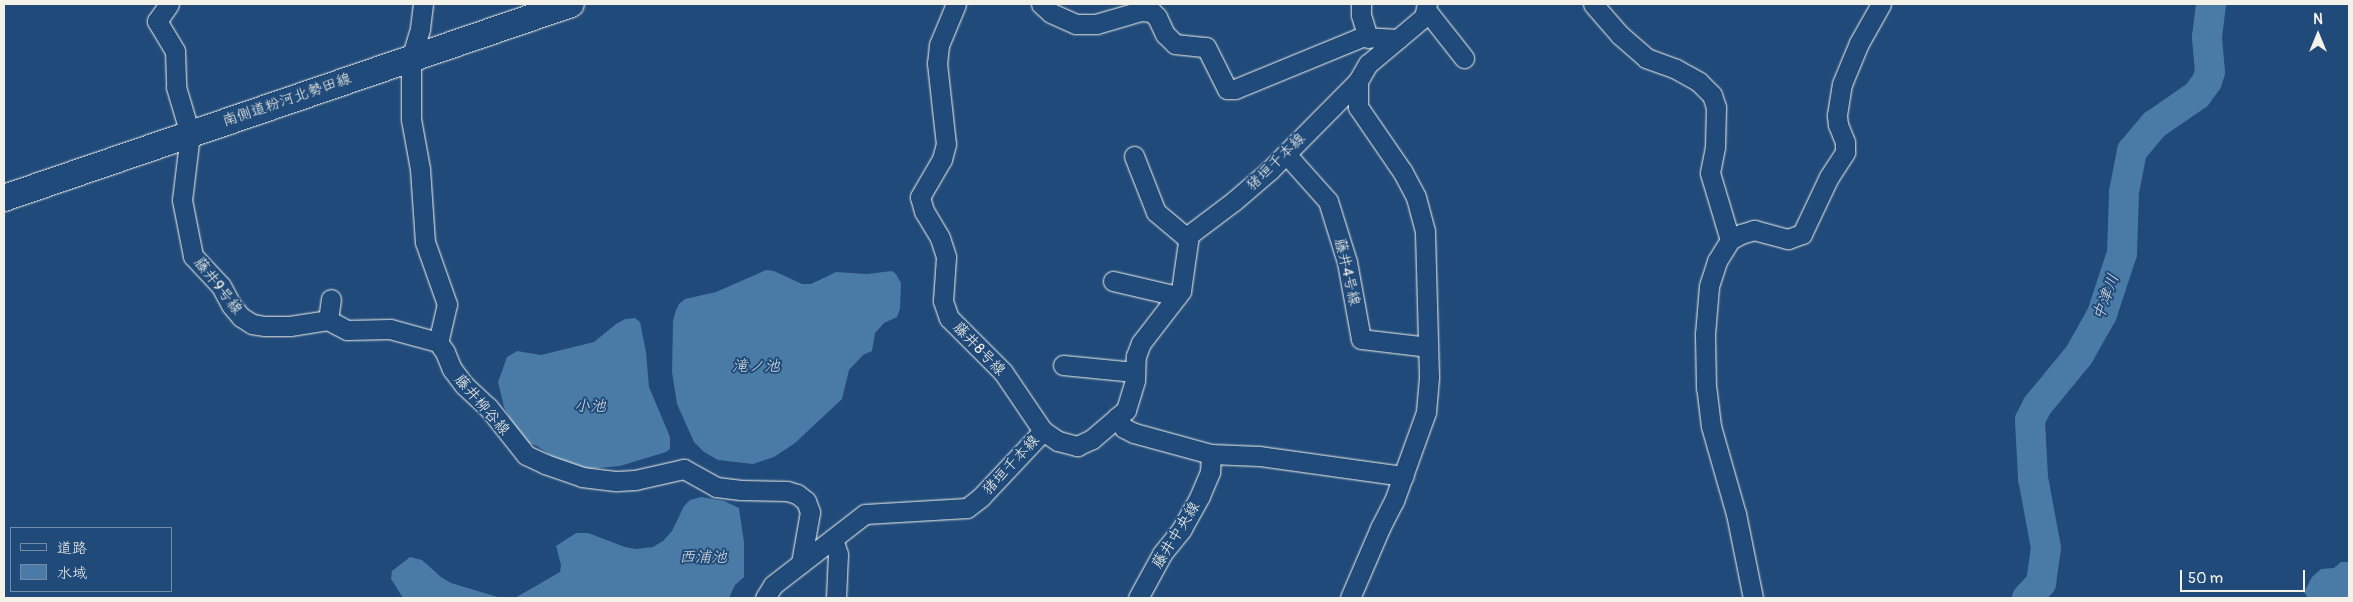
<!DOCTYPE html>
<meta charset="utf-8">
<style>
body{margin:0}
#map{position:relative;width:2353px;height:602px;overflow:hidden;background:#1f4a7a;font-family:Pangolin,"Klee One",sans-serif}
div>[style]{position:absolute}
.water>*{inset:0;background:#497ba6}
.river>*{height:30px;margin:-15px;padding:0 15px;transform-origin:15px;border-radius:15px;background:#497ba6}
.roads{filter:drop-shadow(0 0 1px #f4f1e8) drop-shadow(0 0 1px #f4f1e8)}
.street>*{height:19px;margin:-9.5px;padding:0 9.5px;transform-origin:9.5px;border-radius:9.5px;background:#1f4a7a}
.secondary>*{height:26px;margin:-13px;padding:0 13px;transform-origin:13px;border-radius:13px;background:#1f4a7a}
span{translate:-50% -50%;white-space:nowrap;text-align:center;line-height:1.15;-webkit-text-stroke:4px #1f4a7a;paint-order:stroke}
.street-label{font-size:15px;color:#f4f1e8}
.water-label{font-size:16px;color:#dadfde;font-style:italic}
.frame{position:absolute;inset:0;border:5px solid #f4f1e8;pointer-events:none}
.legend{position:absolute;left:10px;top:527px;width:162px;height:65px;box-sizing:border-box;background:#1f4a7a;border:1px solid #748da6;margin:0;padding:6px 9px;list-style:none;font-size:15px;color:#f4f1e8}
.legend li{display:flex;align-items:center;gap:10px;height:25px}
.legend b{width:25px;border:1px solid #748da6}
.north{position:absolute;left:2293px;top:10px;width:50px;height:50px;-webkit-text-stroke:4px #1f4a7a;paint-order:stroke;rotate:0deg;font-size:14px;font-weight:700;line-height:20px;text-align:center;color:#f4f1e8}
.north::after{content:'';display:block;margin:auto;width:18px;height:22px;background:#f4f1e8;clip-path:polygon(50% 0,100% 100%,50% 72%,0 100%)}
.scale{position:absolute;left:2180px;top:570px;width:125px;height:22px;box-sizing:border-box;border:2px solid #f4f1e8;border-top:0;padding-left:6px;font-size:15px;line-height:18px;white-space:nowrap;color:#f4f1e8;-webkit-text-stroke:4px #1f4a7a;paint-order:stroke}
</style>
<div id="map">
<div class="water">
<i style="clip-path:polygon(766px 270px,774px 271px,802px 284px,811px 284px,836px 272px,867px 274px,892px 271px,896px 274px,901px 283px,900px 309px,897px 317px,884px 323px,875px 333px,872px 351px,863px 355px,849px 370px,842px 399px,795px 443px,774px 457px,753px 464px,718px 460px,704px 452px,694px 442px,677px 404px,672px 372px,673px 321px,676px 310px,679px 304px,685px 299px,716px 292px)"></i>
<i style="clip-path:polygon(635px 318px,640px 322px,646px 352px,649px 387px,670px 437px,670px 449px,666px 452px,620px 466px,589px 469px,567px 466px,537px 446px,522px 440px,504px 407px,498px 382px,507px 357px,517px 351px,541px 355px,594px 342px,616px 324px,625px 319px)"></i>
<i style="clip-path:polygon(701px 497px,724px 501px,739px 508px,744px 542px,744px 577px,735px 585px,729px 598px,515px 598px,560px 572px,561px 565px,556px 546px,576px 533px,588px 533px,625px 547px,636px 549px,653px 547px,663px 541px,672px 531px,684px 506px,690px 500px)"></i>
<i style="clip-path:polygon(410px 557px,422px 560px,441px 577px,451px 583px,501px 598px,403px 598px,391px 579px,392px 571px)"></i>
<i style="clip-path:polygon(2341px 562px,2349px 562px,2349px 598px,2308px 598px,2304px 592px,2312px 577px,2321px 569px,2334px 568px)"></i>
</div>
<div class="river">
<i style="left:2027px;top:598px;width:21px;rotate:-47deg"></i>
<i style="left:2041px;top:583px;width:35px;rotate:-82deg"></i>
<i style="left:2046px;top:548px;width:71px;rotate:-100.5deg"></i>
<i style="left:2033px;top:478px;width:58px;rotate:-93deg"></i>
<i style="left:2030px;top:420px;width:16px;rotate:-63deg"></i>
<i style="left:2037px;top:406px;width:66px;rotate:-50.5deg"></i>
<i style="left:2079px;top:355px;width:47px;rotate:-60.7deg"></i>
<i style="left:2102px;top:314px;width:64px;rotate:-71.8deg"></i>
<i style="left:2122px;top:253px;width:61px;rotate:-88.1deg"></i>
<i style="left:2124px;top:192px;width:42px;rotate:-79deg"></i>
<i style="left:2132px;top:151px;width:35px;rotate:-50deg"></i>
<i style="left:2155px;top:124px;width:51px;rotate:-34.6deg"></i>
<i style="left:2197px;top:95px;width:17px;rotate:-54deg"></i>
<i style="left:2207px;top:81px;width:9px;rotate:-72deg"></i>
<i style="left:2210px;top:72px;width:35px;rotate:-95deg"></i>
<i style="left:2207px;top:37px;width:33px;rotate:-83deg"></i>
</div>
<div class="roads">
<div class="street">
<i style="left:169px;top:4px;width:21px;rotate:125deg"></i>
<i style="left:157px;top:21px;width:35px;rotate:59deg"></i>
<i style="left:175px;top:51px;width:36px;rotate:88deg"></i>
<i style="left:176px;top:87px;width:49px;rotate:73.4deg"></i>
<i style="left:190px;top:134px;width:66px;rotate:96.9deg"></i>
<i style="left:182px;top:200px;width:57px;rotate:78.9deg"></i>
<i style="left:193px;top:256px;width:41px;rotate:47deg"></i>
<i style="left:221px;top:286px;width:21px;rotate:62deg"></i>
<i style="left:231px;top:305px;width:16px;rotate:50deg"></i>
<i style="left:241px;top:317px;width:13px;rotate:32deg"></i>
<i style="left:252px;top:324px;width:13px;rotate:9deg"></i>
<i style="left:265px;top:326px;width:25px"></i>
<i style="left:290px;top:326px;width:38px;rotate:-9deg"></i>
<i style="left:328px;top:320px;width:21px;rotate:28deg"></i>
<i style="left:347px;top:330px;width:43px;rotate:-1.3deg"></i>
<i style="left:390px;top:329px;width:50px;rotate:15.2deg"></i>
<i style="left:423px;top:4px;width:25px;rotate:97deg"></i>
<i style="left:420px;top:29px;width:30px;rotate:107deg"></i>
<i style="left:411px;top:58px;width:61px;rotate:90deg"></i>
<i style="left:411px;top:119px;width:51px;rotate:79.8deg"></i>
<i style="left:420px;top:169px;width:73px;rotate:86.1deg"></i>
<i style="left:425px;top:242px;width:66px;rotate:70.5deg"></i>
<i style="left:447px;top:304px;width:39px;rotate:103deg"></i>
<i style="left:438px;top:342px;width:12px;rotate:55deg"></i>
<i style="left:445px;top:352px;width:18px;rotate:68deg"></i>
<i style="left:452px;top:369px;width:20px;rotate:53deg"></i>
<i style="left:464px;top:385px;width:33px;rotate:43deg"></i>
<i style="left:488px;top:407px;width:61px;rotate:51.6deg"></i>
<i style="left:526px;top:455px;width:21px;rotate:25deg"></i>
<i style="left:545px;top:464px;width:39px;rotate:19deg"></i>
<i style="left:582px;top:477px;width:35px;rotate:7deg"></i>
<i style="left:617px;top:481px;width:18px;rotate:-3deg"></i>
<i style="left:635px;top:480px;width:50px;rotate:-12.7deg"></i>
<i style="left:684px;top:469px;width:37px;rotate:29deg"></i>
<i style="left:716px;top:487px;width:25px;rotate:7deg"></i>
<i style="left:741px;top:490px;width:46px;rotate:1.2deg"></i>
<i style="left:787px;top:491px;width:10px;rotate:17deg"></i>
<i style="left:797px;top:494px;width:11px;rotate:38deg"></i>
<i style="left:806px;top:501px;width:12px;rotate:70deg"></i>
<i style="left:810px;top:512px;width:52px;rotate:100deg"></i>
<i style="left:956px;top:4px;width:44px;rotate:112.5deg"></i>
<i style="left:939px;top:45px;width:18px;rotate:96deg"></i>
<i style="left:937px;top:63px;width:81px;rotate:83.7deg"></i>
<i style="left:946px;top:144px;width:16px;rotate:105deg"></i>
<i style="left:942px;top:159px;width:44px;rotate:120.1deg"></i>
<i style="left:920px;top:197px;width:15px;rotate:74deg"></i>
<i style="left:924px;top:211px;width:31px;rotate:59deg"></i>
<i style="left:940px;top:238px;width:20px;rotate:72deg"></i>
<i style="left:946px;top:257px;width:44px;rotate:93.9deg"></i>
<i style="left:943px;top:301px;width:18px;rotate:71deg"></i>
<i style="left:949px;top:318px;width:76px;rotate:45deg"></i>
<i style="left:1003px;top:372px;width:71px;rotate:55.9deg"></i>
<i style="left:1041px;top:4px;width:13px;rotate:42deg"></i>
<i style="left:1051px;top:13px;width:27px;rotate:24deg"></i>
<i style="left:1076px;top:24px;width:20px"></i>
<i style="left:1096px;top:24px;width:47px;rotate:-16.1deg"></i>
<i style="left:1141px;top:11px;width:11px;rotate:5deg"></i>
<i style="left:1152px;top:12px;width:7px;rotate:45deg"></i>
<i style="left:1157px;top:17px;width:19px;rotate:65deg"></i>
<i style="left:1165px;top:34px;width:14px;rotate:45deg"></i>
<i style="left:1175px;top:44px;width:31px;rotate:6deg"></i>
<i style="left:1206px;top:47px;width:47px;rotate:63.4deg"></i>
<i style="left:1227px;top:89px;width:8px"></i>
<i style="left:1235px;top:89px;width:137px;rotate:-22.3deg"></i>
<i style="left:1362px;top:37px;width:36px;rotate:3deg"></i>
<i style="left:1361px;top:4px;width:11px;rotate:90deg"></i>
<i style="left:1361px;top:15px;width:24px;rotate:73deg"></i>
<i style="left:1593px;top:4px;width:41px;rotate:48.9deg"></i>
<i style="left:1620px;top:35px;width:35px;rotate:41deg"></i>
<i style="left:1646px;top:58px;width:32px;rotate:20deg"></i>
<i style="left:1676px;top:69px;width:26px;rotate:29deg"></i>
<i style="left:1699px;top:82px;width:18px;rotate:45deg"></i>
<i style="left:1712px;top:95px;width:13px;rotate:72deg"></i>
<i style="left:1716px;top:107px;width:40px;rotate:91.4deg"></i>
<i style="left:1715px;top:147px;width:26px;rotate:101deg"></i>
<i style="left:1710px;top:173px;width:70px;rotate:73.4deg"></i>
<i style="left:1427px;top:11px;width:60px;rotate:51.8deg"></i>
<i style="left:1286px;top:154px;width:63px;rotate:48.2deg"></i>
<i style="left:1328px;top:201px;width:64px;rotate:72.7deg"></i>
<i style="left:1347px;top:262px;width:78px;rotate:79.7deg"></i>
<i style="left:1361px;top:339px;width:67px;rotate:6.8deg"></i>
<i style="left:1134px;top:156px;width:60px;rotate:68.6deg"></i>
<i style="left:1156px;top:212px;width:42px;rotate:40.2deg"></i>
<i style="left:1113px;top:281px;width:66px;rotate:13.2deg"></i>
<i style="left:328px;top:320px;width:21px;rotate:-82deg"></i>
<i style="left:1063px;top:365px;width:72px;rotate:5.6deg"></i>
<i style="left:1117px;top:417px;width:13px;rotate:58deg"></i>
<i style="left:1124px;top:428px;width:11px;rotate:27deg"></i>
<i style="left:1134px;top:433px;width:80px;rotate:15.3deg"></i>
<i style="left:1211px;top:454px;width:18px;rotate:93deg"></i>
<i style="left:1210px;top:472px;width:26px;rotate:113deg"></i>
<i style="left:1200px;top:496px;width:38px;rotate:119deg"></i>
<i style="left:1182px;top:529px;width:32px;rotate:129deg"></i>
<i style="left:1162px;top:554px;width:50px;rotate:118.6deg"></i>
<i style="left:1211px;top:454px;width:48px;rotate:2.4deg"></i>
<i style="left:1259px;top:456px;width:146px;rotate:7.9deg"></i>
<i style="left:833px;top:539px;width:16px;rotate:72deg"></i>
<i style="left:838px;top:554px;width:44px;rotate:92.6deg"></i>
<i style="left:765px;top:598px;width:15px;rotate:-58deg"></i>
<i style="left:773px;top:585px;width:116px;rotate:-37.7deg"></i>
<i style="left:865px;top:514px;width:102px;rotate:-3.4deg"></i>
<i style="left:967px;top:508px;width:18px;rotate:-38deg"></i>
<i style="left:981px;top:497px;width:91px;rotate:-46.8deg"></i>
<i style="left:1043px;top:431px;width:18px;rotate:34deg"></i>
<i style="left:1058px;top:441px;width:20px;rotate:15deg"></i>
<i style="left:1077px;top:446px;width:17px;rotate:-25deg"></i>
<i style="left:1092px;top:439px;width:45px;rotate:-40.5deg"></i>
<i style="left:1126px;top:410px;width:31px;rotate:-73deg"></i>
<i style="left:1135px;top:380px;width:24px;rotate:-88deg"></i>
<i style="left:1136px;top:356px;width:14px;rotate:-69deg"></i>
<i style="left:1141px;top:343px;width:66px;rotate:-52.4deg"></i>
<i style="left:1181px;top:291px;width:57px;rotate:-81.9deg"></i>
<i style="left:1189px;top:235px;width:56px;rotate:-37.1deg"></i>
<i style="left:1234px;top:201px;width:48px;rotate:-40.7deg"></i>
<i style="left:1270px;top:170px;width:125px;rotate:-45.3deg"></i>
<i style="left:1350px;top:598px;width:76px;rotate:-66.8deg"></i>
<i style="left:1380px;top:528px;width:30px;rotate:-63deg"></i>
<i style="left:1394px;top:501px;width:95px;rotate:-70.2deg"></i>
<i style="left:1426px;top:412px;width:36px;rotate:-85deg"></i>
<i style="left:1429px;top:376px;width:145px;rotate:-91.6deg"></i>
<i style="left:1425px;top:231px;width:35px;rotate:-105deg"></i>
<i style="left:1416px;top:197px;width:30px;rotate:-118deg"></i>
<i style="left:1402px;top:171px;width:78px;rotate:-124.5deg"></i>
<i style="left:1358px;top:107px;width:26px;rotate:-90deg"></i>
<i style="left:1358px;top:81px;width:20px;rotate:-60deg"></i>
<i style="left:1368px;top:64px;width:73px;rotate:-40deg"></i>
<i style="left:1424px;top:17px;width:13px;rotate:-77deg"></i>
<i style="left:1753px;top:598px;width:86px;rotate:-101.4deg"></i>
<i style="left:1736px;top:514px;width:91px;rotate:-105.9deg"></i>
<i style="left:1711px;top:426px;width:38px;rotate:-97deg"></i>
<i style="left:1706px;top:388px;width:54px;rotate:-91.1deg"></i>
<i style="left:1705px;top:334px;width:48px;rotate:-85.2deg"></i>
<i style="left:1709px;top:286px;width:26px;rotate:-72deg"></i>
<i style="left:1717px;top:261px;width:25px;rotate:-58deg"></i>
<i style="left:1730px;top:240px;width:13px;rotate:-29deg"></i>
<i style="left:1741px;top:234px;width:14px;rotate:-17deg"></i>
<i style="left:1754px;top:230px;width:35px;rotate:15deg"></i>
<i style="left:1788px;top:239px;width:15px;rotate:-20deg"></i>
<i style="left:1802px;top:234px;width:63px;rotate:-64.7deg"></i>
<i style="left:1829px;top:177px;width:30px;rotate:-57deg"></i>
<i style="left:1845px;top:152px;width:10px;rotate:-90deg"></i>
<i style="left:1845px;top:142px;width:18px;rotate:-112deg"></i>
<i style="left:1838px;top:125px;width:10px;rotate:-96deg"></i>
<i style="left:1837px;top:115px;width:31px;rotate:-81deg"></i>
<i style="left:1842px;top:84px;width:44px;rotate:-67.5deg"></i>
<i style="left:1859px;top:43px;width:45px;rotate:-60.6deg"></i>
</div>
<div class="secondary">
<i style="left:4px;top:198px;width:599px;rotate:-18.89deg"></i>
</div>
</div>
<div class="street-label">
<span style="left:287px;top:100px;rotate:-19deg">南側道粉河北勢田線</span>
<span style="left:1276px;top:162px;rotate:-44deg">猪垣千本線</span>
<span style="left:1347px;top:272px;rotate:77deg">藤井4号線</span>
<span style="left:218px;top:286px;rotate:52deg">藤井9号線</span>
<span style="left:979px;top:349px;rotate:46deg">藤井8号線</span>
<span style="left:482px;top:405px;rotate:49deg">藤井柳谷線</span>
<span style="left:1011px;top:465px;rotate:-47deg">猪垣千本線</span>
<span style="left:1176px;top:535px;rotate:-58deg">藤井中央線</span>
</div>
<div class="water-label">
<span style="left:2106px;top:297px;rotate:-70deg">中津川</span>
<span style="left:756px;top:366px">滝ノ池</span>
<span style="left:590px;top:406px">小池</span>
<span style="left:703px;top:557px">西浦池</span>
</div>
<div class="frame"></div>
<ul class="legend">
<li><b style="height:6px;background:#1f4a7a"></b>道路</li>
<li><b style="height:14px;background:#497ba6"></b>水域</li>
</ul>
<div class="north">N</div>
<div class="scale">50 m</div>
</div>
